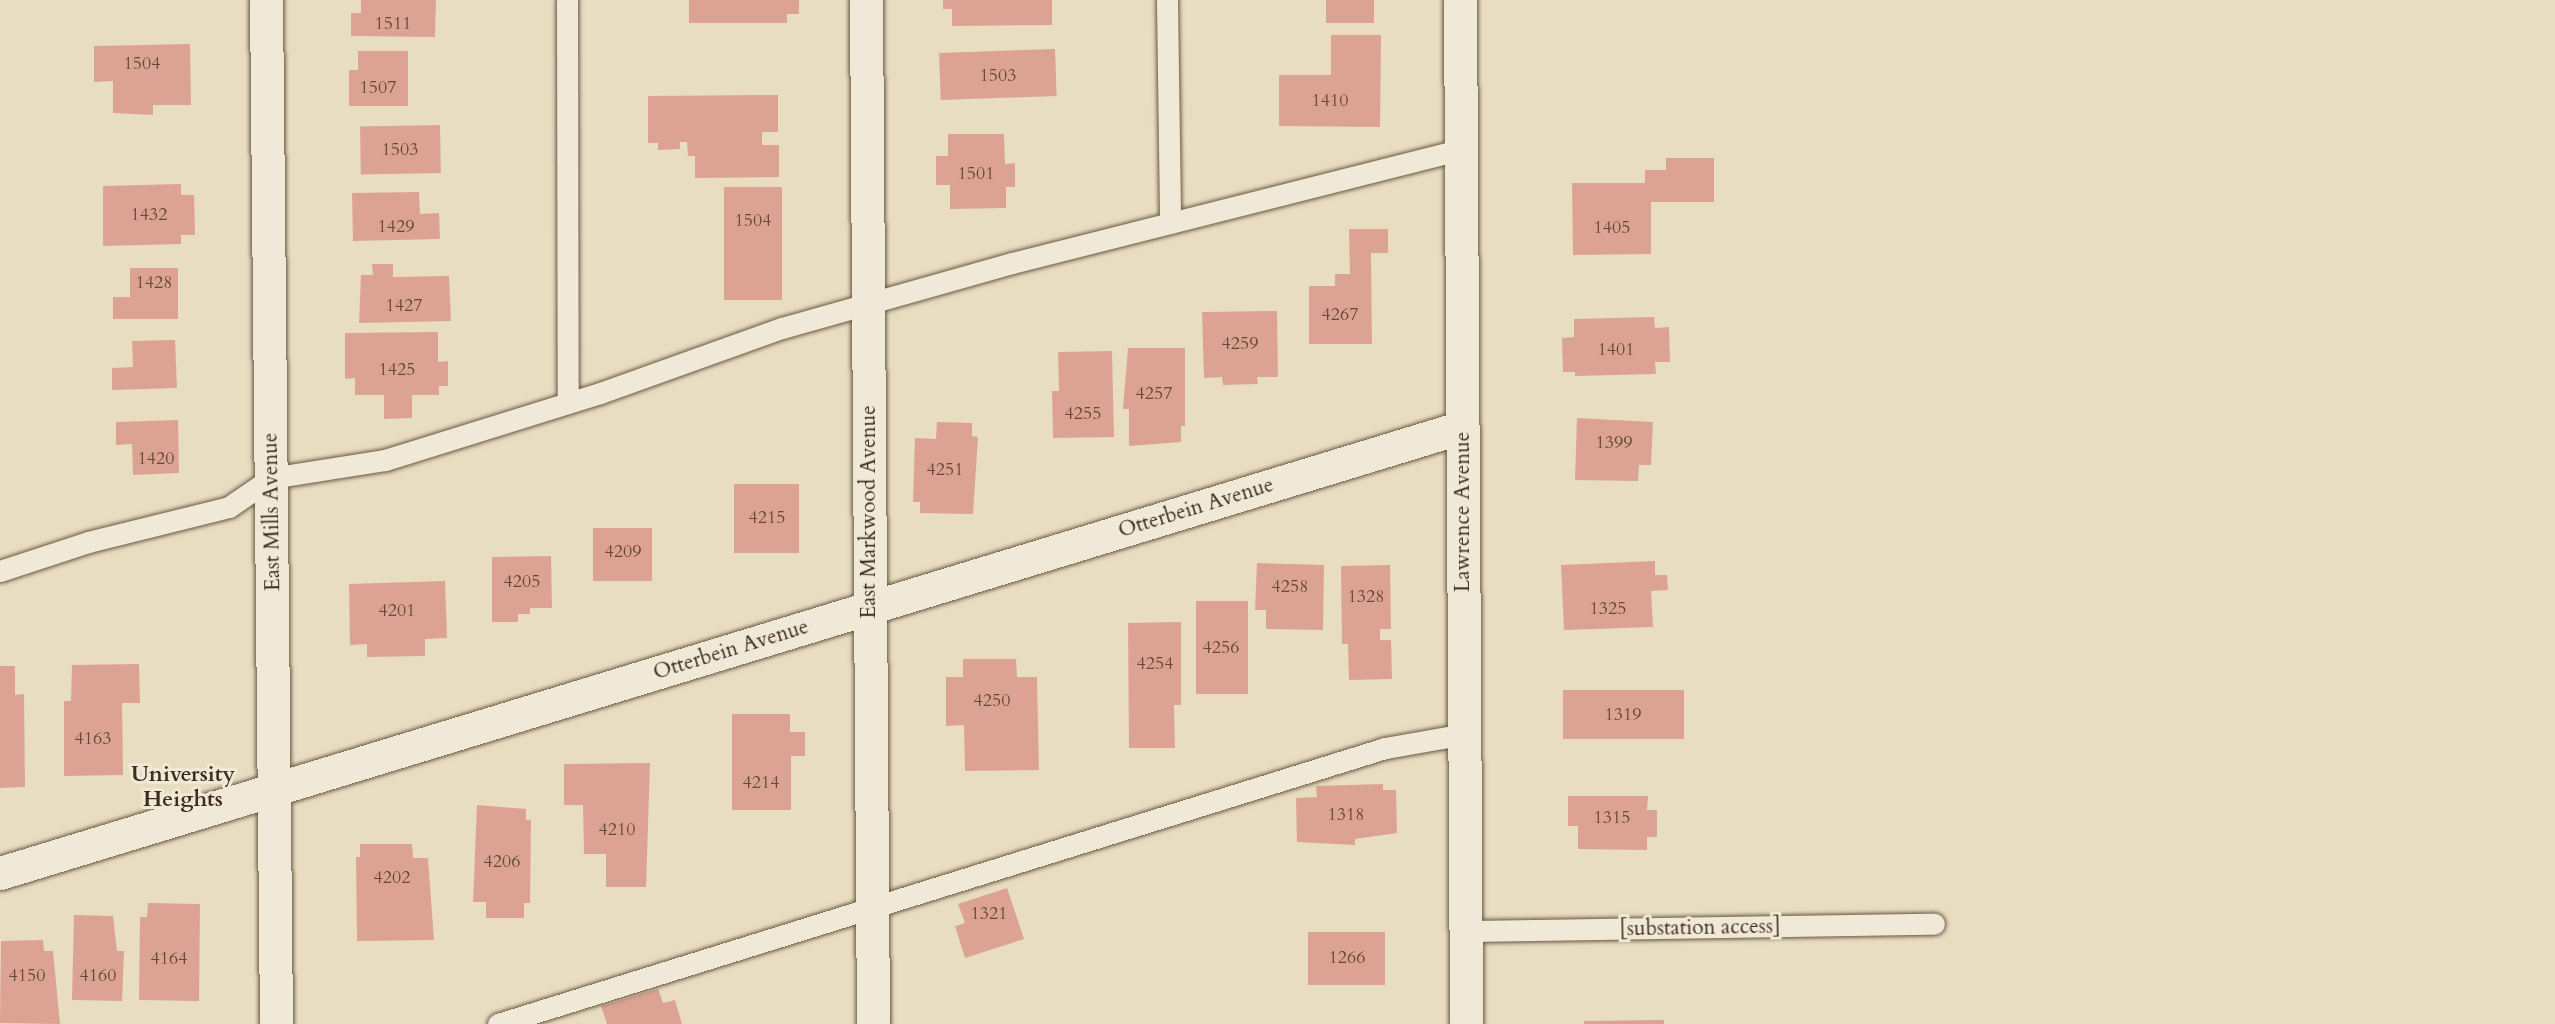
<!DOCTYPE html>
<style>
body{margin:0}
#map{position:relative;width:2555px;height:1024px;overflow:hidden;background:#e9ddc1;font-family:Cardo,serif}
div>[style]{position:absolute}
.building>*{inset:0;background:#dca394;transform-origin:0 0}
.roads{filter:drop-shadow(0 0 2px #695942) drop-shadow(0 0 2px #695942)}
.lane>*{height:21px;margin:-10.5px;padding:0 10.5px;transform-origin:10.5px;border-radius:10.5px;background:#f1e9d7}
.street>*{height:33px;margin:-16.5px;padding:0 16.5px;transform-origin:16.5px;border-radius:16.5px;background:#f1e9d7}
span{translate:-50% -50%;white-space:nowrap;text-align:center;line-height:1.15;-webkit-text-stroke:6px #f1e9d7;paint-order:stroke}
.number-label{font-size:18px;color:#664a37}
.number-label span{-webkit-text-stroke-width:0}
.street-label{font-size:21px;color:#3e2d18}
.neighbourhood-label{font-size:22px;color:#3e2d18;font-weight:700}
</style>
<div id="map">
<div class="building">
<i style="clip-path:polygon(361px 0,436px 0,435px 37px,351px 36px,351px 13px,361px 13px)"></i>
<i style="clip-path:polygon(689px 0,799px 0,799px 14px,787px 14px,787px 23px,689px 23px)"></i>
<i style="clip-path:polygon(943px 0,1052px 0,1052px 25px,952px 26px,952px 9px,943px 9px)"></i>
<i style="left:1326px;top:0;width:48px;height:23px"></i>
<i style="clip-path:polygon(1331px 35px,1381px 35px,1380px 127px,1279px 126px,1279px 75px,1331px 75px)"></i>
<i style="clip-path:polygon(190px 44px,191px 105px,153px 105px,153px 115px,113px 113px,113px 81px,94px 82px,94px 46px)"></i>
<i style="left:1055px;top:49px;width:47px;height:116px;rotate:88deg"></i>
<i style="clip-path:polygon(358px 51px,408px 51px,408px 106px,349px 106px,349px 70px,358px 70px)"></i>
<i style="clip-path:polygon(778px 95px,778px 132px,762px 132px,762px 145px,779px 145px,779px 177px,695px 178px,695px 156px,688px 156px,687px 142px,680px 142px,680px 149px,658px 150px,658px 143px,648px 143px,648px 96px)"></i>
<i style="left:440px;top:125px;width:48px;height:80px;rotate:89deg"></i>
<i style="clip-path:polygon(948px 134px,1004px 134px,1005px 164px,1015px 163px,1015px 187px,1006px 187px,1006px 208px,950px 209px,950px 185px,936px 185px,936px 156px,948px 156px)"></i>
<i style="clip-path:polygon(1666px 158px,1714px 158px,1714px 202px,1651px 202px,1651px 254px,1573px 255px,1572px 183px,1645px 183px,1645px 170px,1666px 170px)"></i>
<i style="clip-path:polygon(181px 184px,181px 195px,194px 195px,195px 235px,181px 235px,181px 244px,103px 246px,103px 186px)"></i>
<i style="left:724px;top:187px;width:58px;height:113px"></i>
<i style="clip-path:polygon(419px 192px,420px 214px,439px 213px,440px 239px,353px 241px,352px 193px)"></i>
<i style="clip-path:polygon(1349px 229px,1388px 229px,1388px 253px,1371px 253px,1372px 344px,1309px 344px,1309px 286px,1335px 286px,1335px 274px,1350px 274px)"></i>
<i style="clip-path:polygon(372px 264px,393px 264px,393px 277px,449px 276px,451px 321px,359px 323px,361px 275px,373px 275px)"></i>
<i style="clip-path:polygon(130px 268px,178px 268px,178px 319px,113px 319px,113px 297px,130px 297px)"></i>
<i style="clip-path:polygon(1277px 311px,1278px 377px,1257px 377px,1258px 384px,1223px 385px,1222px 377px,1204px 378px,1202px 312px)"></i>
<i style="clip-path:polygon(1654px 317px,1655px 328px,1669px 327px,1670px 362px,1655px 362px,1656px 374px,1575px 376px,1575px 372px,1563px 372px,1562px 338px,1574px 337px,1574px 319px)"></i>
<i style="clip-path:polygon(438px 332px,438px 362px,448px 361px,448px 386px,439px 386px,439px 395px,412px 395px,412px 418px,384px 419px,384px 395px,355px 395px,355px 378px,345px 379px,345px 333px)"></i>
<i style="clip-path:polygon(175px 340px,177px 388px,112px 390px,112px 368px,133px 367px,132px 341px)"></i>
<i style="clip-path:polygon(1128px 348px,1185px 348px,1185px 426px,1181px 426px,1181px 442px,1129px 446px,1129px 409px,1123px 409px)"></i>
<i style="clip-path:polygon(1112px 351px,1114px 437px,1053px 438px,1052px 391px,1059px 391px,1058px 352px)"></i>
<i style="clip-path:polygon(1577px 418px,1653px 422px,1651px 465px,1639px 465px,1638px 481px,1575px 480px)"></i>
<i style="clip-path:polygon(178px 420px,179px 473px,133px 475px,132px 444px,116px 445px,116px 422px)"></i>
<i style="clip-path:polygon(937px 422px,972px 423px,972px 436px,978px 437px,973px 514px,920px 513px,920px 502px,913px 502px,915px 438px,936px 439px)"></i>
<i style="left:734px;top:484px;width:65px;height:69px"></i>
<i style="left:593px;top:528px;width:59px;height:53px"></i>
<i style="clip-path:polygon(551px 556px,552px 608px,530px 608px,530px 614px,518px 614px,518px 622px,492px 622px,492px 557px)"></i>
<i style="clip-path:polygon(1655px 561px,1655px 575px,1667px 575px,1668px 590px,1651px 591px,1653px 627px,1564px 630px,1561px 565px)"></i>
<i style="clip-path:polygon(1257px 563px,1324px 565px,1323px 630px,1266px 629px,1266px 610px,1255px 610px)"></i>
<i style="clip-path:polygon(1390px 565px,1391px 629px,1380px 629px,1380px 640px,1391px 640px,1392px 679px,1349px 680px,1348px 644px,1342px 644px,1341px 566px)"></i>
<i style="clip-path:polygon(445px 581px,447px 638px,425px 639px,425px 656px,367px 657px,367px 644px,350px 645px,349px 584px)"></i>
<i style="left:1196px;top:601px;width:52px;height:93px"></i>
<i style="clip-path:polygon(1181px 622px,1181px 705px,1174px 705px,1175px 748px,1129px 748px,1128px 623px)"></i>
<i style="clip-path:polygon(963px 659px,1016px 659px,1017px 677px,1037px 677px,1039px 770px,965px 771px,964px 725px,946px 726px,946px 677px,963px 677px)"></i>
<i style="clip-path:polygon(139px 664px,140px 703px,122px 703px,123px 775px,64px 776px,64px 701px,71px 701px,72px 665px)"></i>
<i style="clip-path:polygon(0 666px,15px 666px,15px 695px,24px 694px,25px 787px,0 788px)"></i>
<i style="left:1684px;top:690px;width:49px;height:121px;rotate:90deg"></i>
<i style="clip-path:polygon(732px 714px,790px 714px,790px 732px,805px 732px,805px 756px,791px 756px,791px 810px,732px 810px)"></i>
<i style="clip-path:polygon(650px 763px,646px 887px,606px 887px,606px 854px,584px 854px,583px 805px,564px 805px,564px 764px)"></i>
<i style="clip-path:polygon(1383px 784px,1383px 790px,1396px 790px,1397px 833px,1355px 839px,1355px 845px,1297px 842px,1296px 798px,1317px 797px,1316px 786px)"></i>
<i style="clip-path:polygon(1568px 796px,1648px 796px,1647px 810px,1657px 810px,1657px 837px,1647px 837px,1647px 850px,1578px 849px,1578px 826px,1568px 826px)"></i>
<i style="clip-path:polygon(477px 805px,526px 809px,526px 820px,531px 820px,530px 903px,524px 903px,524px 918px,486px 918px,486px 902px,473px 902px)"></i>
<i style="clip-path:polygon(360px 844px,412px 844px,413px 858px,428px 858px,434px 940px,357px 941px,356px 857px,360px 857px)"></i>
<i style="clip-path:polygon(1007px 888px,1024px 939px,965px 958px,955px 926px,965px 923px,958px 904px)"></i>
<i style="clip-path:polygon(148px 903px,200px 904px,199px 1001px,139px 1000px,140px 917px,147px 917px)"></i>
<i style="clip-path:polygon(74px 915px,113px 916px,117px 951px,124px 951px,122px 1001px,72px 1000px)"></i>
<i style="left:1308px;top:932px;width:77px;height:53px"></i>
<i style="clip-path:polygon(43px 940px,44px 951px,53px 951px,60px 1024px,0 1023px,1px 941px)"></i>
<i style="clip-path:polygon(658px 989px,663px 1003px,675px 1000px,682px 1024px,607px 1024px,601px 1006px)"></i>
<i style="clip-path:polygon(1664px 1020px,1664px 1024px,1584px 1024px,1584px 1021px)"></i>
</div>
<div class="roads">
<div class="lane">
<i style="left:567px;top:0;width:403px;rotate:89.9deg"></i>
<i style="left:1167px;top:0;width:223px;rotate:89.2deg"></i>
<i style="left:0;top:571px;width:93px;rotate:-18.2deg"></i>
<i style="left:88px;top:542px;width:145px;rotate:-13.9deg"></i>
<i style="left:229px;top:507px;width:51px;rotate:-34.6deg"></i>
<i style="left:271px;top:478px;width:115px;rotate:-9deg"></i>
<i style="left:385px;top:460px;width:225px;rotate:-17.3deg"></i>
<i style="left:600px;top:393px;width:193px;rotate:-19.7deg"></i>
<i style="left:782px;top:328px;width:239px;rotate:-15.8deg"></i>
<i style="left:1012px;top:263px;width:463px;rotate:-14.2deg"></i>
<i style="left:1466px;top:931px;width:468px;rotate:-0.9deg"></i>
<i style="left:498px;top:1024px;width:929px;rotate:-17.28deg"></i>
<i style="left:1385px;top:748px;width:80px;rotate:-10deg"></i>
</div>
<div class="street">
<i style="left:266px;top:0;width:1024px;rotate:89.44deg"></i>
<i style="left:866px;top:0;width:1024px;rotate:89.61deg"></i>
<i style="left:1460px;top:0;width:1024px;rotate:89.66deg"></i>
<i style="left:0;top:873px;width:1529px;rotate:-16.96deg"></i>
</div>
</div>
<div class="number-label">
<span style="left:393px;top:24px">1511</span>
<span style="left:142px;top:64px">1504</span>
<span style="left:998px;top:76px">1503</span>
<span style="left:378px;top:88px">1507</span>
<span style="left:1330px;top:101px">1410</span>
<span style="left:400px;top:150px">1503</span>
<span style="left:976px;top:174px">1501</span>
<span style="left:149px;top:215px">1432</span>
<span style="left:753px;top:221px">1504</span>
<span style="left:396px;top:227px">1429</span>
<span style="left:1612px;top:228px">1405</span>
<span style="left:154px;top:283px">1428</span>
<span style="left:404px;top:306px">1427</span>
<span style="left:1340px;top:315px">4267</span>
<span style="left:1240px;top:344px">4259</span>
<span style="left:1616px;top:350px">1401</span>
<span style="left:397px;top:370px">1425</span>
<span style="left:1154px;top:394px">4257</span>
<span style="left:1083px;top:414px">4255</span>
<span style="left:1614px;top:443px">1399</span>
<span style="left:156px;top:459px">1420</span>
<span style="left:945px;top:470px">4251</span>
<span style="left:767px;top:518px">4215</span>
<span style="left:623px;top:552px">4209</span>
<span style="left:522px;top:582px">4205</span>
<span style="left:1290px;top:587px">4258</span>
<span style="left:1366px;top:597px">1328</span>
<span style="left:1608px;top:609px">1325</span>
<span style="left:397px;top:611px">4201</span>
<span style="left:1221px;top:648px">4256</span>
<span style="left:1155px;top:664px">4254</span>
<span style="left:992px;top:701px">4250</span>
<span style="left:1623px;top:715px">1319</span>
<span style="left:93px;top:739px">4163</span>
<span style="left:761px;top:783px">4214</span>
<span style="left:1346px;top:815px">1318</span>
<span style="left:1612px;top:818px">1315</span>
<span style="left:617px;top:830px">4210</span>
<span style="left:502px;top:862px">4206</span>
<span style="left:392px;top:878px">4202</span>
<span style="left:989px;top:914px">1321</span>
<span style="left:1347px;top:958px">1266</span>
<span style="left:169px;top:959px">4164</span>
<span style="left:27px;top:976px">4150</span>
<span style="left:98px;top:976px">4160</span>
</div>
<div class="street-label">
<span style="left:1196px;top:508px;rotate:-17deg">Otterbein Avenue</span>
<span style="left:272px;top:512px;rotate:-91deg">East Mills Avenue</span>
<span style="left:869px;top:512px;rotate:-90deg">East Markwood Avenue</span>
<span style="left:1463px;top:512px;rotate:-90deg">Lawrence Avenue</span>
<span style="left:731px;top:650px;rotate:-17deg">Otterbein Avenue</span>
<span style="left:1700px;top:928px;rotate:-1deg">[substation access]</span>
</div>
<div class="neighbourhood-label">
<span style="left:183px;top:787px">University<br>Heights</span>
</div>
</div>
